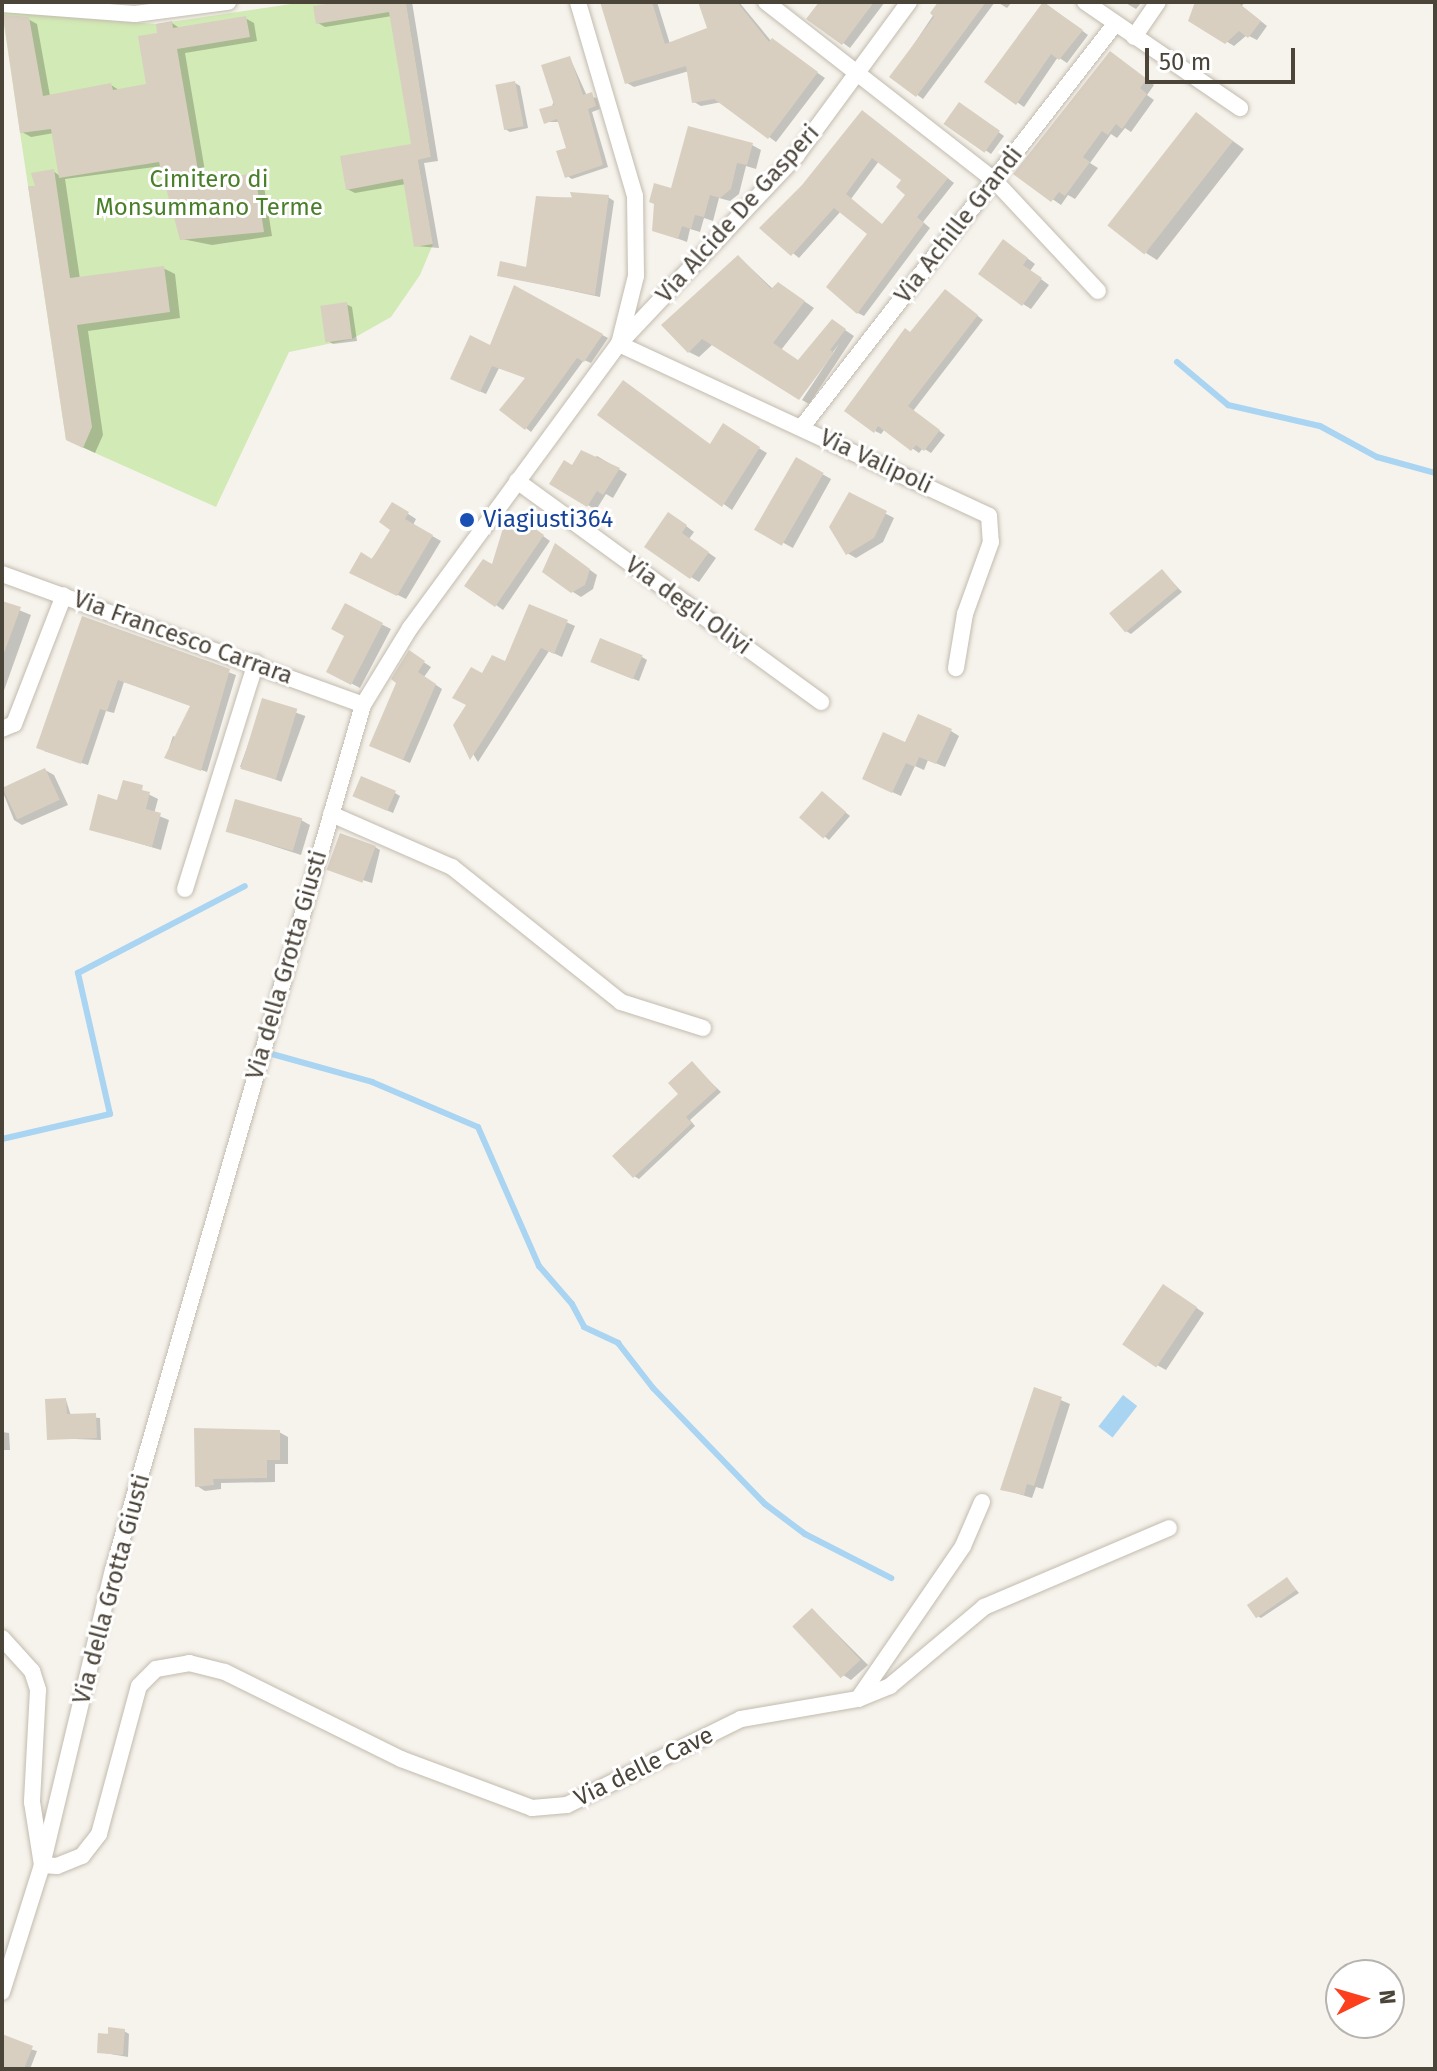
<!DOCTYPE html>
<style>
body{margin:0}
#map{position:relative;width:1437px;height:2071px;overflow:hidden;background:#f6f3ec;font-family:"Fira Sans",sans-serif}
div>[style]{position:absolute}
.green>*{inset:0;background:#d2eab5}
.water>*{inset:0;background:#a9d4f2;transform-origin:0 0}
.shadow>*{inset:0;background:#0003;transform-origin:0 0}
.stream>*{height:6px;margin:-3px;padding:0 3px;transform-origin:3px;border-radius:3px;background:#a9d4f2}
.building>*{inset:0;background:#d8cfc1;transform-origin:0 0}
.roads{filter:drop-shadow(0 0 2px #c2bbae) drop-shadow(0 0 2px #c2bbae)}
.minor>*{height:16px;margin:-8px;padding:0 8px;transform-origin:8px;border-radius:8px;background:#fff}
.dots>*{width:22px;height:22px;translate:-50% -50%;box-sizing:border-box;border:4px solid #fff;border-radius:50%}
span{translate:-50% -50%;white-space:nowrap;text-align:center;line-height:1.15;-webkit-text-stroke:6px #fff;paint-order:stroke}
.park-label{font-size:24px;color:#4a7f2a}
.street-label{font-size:24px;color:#4b4439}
.transit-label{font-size:24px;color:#164399}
.left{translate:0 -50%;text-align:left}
.frame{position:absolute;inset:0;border:4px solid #4b4439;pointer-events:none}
.north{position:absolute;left:1325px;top:1959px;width:80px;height:80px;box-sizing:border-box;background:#fff;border:2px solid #b7b4b0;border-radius:50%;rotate:85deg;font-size:22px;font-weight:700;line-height:32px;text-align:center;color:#4b4439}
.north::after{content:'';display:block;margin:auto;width:28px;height:36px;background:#fc3f1d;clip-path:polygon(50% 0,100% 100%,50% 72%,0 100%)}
.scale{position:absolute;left:1145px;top:48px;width:150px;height:36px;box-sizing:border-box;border:4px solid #4b4439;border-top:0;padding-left:10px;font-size:24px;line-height:28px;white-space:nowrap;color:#4b4439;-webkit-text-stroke:6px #fff;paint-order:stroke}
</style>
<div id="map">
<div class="green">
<i style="clip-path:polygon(305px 2px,406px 2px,431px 157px,418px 160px,433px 244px,420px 275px,391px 317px,352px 339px,289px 352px,216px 507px,66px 440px,2px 12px,156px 24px)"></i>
</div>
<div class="water">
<i style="left:1123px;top:1395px;width:18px;height:40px;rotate:38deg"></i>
</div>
<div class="shadow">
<i style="clip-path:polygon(343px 2px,412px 2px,438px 161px,424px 163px,439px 248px,416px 246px,406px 184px,355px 193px,347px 189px,413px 146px,392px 16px,325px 27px,318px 23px)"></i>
<i style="clip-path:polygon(602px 2px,657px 2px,670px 44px,709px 29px,700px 2px,739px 2px,772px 42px,825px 78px,776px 142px,722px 102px,701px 106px,694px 102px,689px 71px,634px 87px,627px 83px)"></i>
<i style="clip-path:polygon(821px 2px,885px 2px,850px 48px,809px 18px)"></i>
<i style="clip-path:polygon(942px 2px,995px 2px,923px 99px,892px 77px)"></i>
<i style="clip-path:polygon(997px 2px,1012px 2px,1007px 8px)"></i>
<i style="clip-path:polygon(1124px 2px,1142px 2px,1136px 9px)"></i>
<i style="clip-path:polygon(1197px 2px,1245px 2px,1242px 6px,1267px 26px,1257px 40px,1247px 35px,1234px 46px,1191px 20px)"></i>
<i style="clip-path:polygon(1045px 3px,1088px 35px,1067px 63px,1058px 57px,1024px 107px,987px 82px)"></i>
<i style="clip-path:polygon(245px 18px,254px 23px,257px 41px,185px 53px,207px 183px,255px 176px,263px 180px,272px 236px,212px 245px,182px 239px,162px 166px,65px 179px,80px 279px,163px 268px,175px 274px,180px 318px,88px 331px,103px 435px,95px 453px,80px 446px,37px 188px,53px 171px,60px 176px,54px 133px,31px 137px,22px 132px,28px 19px,37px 24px,50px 96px,111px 85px,119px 90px,148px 86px,160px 34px,172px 23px,181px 29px)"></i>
<i style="clip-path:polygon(570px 58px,587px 96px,597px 98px,600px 109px,592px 112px,608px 167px,572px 179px,567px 176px,569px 149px,560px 122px,546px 122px)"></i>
<i style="clip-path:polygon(1118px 58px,1154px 85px,1147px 95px,1154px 100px,1131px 132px,1125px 128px,1117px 138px,1111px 134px,1090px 163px,1098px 168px,1075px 199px,1068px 195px,1061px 205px,1016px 174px)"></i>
<i style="clip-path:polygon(515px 83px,520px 86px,528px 128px,510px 132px,505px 129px)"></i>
<i style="clip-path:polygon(965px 108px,1004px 136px,991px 154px,947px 124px)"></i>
<i style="clip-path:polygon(1197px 115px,1244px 149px,1157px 260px,1146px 253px)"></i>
<i style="clip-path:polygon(evenodd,869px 116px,954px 183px,923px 222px,930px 228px,864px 316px,858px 313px,869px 234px,841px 211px,799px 258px,762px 228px,869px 116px,879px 161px,904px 180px,908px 195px,883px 226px,851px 199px,879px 161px)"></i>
<i style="clip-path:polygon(752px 145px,761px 150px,756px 169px,746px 166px,739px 194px,730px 201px,719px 198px,713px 221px,704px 218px,700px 232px,690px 229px,687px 242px,654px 230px,672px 191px)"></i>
<i style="clip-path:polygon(608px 197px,614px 201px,600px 297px,499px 275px,528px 269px,538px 198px)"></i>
<i style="clip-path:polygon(1012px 247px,1035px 264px,1030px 271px,1049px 285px,1031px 309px,1023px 304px)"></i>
<i style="clip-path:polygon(739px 257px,773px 289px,788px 290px,814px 308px,781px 350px,799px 362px,842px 328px,854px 336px,809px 404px,802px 400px,839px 344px,798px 398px,713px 344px,699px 357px,689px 352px)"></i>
<i style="clip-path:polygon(515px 288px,608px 338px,591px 363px,584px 360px,531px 432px,526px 428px,527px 378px,499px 368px,486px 394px,458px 382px,491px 347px)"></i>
<i style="clip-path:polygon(951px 295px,983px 320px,913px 411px,945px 435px,931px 453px,923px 448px,919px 453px,885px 429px,881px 434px,875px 431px,911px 334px)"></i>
<i style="clip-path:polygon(346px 304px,352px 307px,357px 341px,333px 344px,328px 341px)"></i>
<i style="clip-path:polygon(600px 415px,711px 445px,723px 426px,767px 453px,732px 510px)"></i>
<i style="clip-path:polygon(597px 456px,627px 474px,613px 498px,606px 494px,596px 510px,552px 483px)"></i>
<i style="left:797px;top:460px;width:39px;height:79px;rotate:29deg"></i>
<i style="clip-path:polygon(850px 495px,894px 518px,883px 542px,856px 558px,847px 553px)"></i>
<i style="clip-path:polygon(393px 504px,416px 519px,413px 525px,441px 541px,406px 599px,359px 576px,393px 530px)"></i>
<i style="clip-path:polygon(677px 519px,694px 532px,689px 539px,716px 558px,699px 582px,691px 577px)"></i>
<i style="clip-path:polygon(525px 523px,550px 541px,503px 610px,496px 605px,493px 566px)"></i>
<i style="clip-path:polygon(564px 551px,597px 575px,593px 589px,581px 597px,573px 592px)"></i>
<i style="clip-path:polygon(1162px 571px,1182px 592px,1131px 634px,1126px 631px)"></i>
<i style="clip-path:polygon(2px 603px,31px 615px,2px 696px)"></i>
<i style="clip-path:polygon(345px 606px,391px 629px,360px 688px,328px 671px,346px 635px)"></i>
<i style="clip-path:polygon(530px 606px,575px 626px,562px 657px,549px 651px,478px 762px,455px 725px,483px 676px,506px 663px)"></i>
<i style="clip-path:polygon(84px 618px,236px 675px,207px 772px,166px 757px,173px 736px,180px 739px,192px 706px,124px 682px,114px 713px,106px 711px,88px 765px,44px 751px)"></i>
<i style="clip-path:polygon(410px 653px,431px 667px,424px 677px,442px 689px,410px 763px,379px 749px)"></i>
<i style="clip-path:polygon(642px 657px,647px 660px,639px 681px,598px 665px)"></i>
<i style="left:264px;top:701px;width:44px;height:70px;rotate:20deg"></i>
<i style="clip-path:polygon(951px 731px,959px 736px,945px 767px,928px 760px,924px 770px,915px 766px,901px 796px,872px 783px,906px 745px)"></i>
<i style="clip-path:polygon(45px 770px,54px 775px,68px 805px,22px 825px,14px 820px,2px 790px)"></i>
<i style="clip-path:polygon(124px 782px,158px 799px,154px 814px,169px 820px,161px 850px,91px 829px,119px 802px)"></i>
<i style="clip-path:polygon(395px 793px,400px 796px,393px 813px,359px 798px)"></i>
<i style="clip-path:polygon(827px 797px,850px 816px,829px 840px,802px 818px)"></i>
<i style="clip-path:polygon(301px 820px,310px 825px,301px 855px,227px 831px)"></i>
<i style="clip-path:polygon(375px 847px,380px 850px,372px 883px,332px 870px)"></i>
<i style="clip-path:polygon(692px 1064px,721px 1092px,690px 1120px,695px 1126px,639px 1179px,634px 1176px,681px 1094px)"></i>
<i style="clip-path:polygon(1172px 1291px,1204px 1313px,1166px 1370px,1157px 1365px)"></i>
<i style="clip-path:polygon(1035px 1389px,1070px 1404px,1043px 1489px,1036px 1487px,1032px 1498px,1002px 1489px)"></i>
<i style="clip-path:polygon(66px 1400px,71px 1416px,100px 1418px,101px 1440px,49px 1438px)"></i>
<i style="clip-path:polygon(2px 1432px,9px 1433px,10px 1450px,2px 1450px)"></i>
<i style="clip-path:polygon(279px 1432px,288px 1437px,288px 1464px,275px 1464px,275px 1482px,221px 1483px,221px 1489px,205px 1491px,197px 1486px)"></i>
<i style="clip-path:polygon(1287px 1579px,1299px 1593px,1261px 1618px,1256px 1615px)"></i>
<i style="clip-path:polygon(813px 1610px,868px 1665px,851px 1680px,843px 1675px)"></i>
<i style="clip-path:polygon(124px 2031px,129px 2034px,128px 2057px,99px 2052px,100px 2035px)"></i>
<i style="clip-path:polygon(2px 2041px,37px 2051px,30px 2069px,2px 2069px)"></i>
</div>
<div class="stream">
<i style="left:1177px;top:362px;width:67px;rotate:40.1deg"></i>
<i style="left:1228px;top:405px;width:94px;rotate:12.9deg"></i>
<i style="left:1320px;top:426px;width:65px;rotate:28.5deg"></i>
<i style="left:1377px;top:457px;width:60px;rotate:15.4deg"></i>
<i style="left:272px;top:1054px;width:104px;rotate:15.6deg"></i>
<i style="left:372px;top:1082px;width:115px;rotate:23deg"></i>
<i style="left:478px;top:1127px;width:152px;rotate:66.3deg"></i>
<i style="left:539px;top:1266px;width:50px;rotate:49deg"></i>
<i style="left:572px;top:1304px;width:26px;rotate:62deg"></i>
<i style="left:584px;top:1327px;width:38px;rotate:25deg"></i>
<i style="left:618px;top:1343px;width:57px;rotate:52.1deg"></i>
<i style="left:653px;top:1388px;width:161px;rotate:46deg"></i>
<i style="left:765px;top:1504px;width:50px;rotate:36.9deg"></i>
<i style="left:805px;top:1534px;width:97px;rotate:27.1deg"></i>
<i style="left:2px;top:1139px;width:111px;rotate:-13deg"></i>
<i style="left:110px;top:1114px;width:145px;rotate:-102.8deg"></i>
<i style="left:78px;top:973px;width:188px;rotate:-27.5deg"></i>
</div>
<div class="building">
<i style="clip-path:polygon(338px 2px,406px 2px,431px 157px,418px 160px,433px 244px,414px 247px,403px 179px,346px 190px,340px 156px,411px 144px,389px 12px,316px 24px,313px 6px)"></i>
<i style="clip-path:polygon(600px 2px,652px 2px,665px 44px,707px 28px,698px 2px,737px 2px,769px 42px,772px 38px,818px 72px,768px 139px,714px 99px,692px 103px,686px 66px,625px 84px)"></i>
<i style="clip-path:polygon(819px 2px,874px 2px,842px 45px,806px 19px)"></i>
<i style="clip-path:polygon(938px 2px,986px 2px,916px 97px,889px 77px,934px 17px,930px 13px)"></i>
<i style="clip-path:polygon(1043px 2px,1083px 30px,1059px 60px,1051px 54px,1016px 105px,984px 82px)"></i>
<i style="clip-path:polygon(1195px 2px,1237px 2px,1261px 21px,1248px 38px,1239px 31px,1225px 44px,1188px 21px)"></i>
<i style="clip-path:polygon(3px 15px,29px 17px,43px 96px,111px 83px,113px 90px,146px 84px,138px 36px,157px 33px,156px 24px,172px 21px,173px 28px,246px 16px,250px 37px,177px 49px,200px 182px,255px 173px,264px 232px,180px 240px,159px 162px,59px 178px,51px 129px,20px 133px)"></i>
<i style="clip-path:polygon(1110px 51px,1147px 79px,1140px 88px,1147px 94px,1122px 129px,1116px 124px,1108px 135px,1102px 131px,1083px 157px,1090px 162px,1065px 196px,1059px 192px,1051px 202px,1013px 174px)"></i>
<i style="clip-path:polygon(570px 56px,583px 95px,592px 92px,596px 106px,588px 109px,603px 165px,565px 178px,556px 151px,566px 148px,557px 119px,544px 124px,539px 109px,554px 105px,541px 65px)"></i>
<i style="left:515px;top:81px;width:46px;height:20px;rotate:79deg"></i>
<i style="left:959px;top:102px;width:50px;height:27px;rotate:35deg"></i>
<i style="clip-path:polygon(evenodd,862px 110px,948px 178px,917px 217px,924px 223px,857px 314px,826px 287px,867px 234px,834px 208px,791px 256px,759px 228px,802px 185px,862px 110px,872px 158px,901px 180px,896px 187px,905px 195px,882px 224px,846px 194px,872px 158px)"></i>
<i style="left:1196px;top:112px;width:47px;height:144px;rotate:38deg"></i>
<i style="clip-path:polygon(688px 126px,753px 143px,747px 165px,737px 163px,731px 189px,720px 198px,710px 195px,704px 217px,695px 215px,691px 229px,682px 226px,678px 239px,652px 231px,654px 204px,649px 202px,654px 183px,671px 188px)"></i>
<i style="clip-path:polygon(54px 169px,70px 278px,164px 266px,170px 312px,77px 325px,92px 427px,83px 448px,66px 440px,28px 186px,35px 186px,31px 173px)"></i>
<i style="clip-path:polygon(570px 192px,609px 195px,595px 295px,497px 276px,500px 261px,526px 267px,536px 196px,572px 198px)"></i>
<i style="clip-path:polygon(1003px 239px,1028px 258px,1023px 265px,1042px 278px,1022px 306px,978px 274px)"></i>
<i style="clip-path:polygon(738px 255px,771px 289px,778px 282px,805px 301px,773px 343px,798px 360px,832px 319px,846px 329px,830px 350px,834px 353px,799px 400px,702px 339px,688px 353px,661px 325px)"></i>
<i style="clip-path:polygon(514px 285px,603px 334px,584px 362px,577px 358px,525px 430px,499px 410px,525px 378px,492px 366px,480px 392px,450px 379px,470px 335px,490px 345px)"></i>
<i style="clip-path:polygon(945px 289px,978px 315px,908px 406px,940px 430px,924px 451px,916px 445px,911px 451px,878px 426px,874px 433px,844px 411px,905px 328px,910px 332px)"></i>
<i style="left:347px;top:302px;width:37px;height:27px;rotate:82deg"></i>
<i style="clip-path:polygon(623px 380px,710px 444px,723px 423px,760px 447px,722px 507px,597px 415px)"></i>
<i style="clip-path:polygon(581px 450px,620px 468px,603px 495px,597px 491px,587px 507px,549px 484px,564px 460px,572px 465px)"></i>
<i style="left:796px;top:457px;width:32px;height:84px;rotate:30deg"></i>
<i style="clip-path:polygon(849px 492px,887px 511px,874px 538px,846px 555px,829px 527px)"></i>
<i style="clip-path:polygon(392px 502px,409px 512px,405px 519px,433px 535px,397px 596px,349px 573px,361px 552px,372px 559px,390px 530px,379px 522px)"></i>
<i style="clip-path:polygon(668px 512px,687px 525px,682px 533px,709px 552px,690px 579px,644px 547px)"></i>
<i style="clip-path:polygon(517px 516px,544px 535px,495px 607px,464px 586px,483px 559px,492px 564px,504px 525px)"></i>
<i style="clip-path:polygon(555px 543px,590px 569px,585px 585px,571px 593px,542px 572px)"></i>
<i style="left:1162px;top:569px;width:25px;height:69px;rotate:50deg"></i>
<i style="clip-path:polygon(2px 601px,21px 607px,4px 653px,2px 653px)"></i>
<i style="clip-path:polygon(345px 603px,383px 623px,351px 685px,326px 672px,344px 636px,331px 629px)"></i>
<i style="clip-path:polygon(529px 604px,568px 620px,554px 654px,541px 648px,470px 760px,453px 725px,466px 705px,452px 698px,471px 667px,482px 673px,492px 655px,505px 661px)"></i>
<i style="clip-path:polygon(82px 616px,230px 669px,201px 771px,164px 758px,190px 706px,118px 680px,107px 711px,100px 709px,81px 764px,36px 748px)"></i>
<i style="left:600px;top:638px;width:46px;height:26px;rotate:22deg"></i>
<i style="clip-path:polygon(409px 650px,425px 661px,418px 672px,436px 684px,403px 760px,369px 746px,396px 683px,391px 679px)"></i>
<i style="left:262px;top:698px;width:37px;height:74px;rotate:17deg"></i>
<i style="clip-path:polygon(918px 714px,952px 729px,936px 764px,919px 757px,915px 767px,906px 763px,892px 793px,862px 779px,883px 732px,905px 742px)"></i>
<i style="left:45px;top:768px;width:35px;height:47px;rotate:65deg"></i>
<i style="left:361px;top:776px;width:38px;height:22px;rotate:23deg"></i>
<i style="clip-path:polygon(123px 780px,143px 785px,142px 790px,150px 792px,146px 809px,161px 813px,152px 847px,89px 830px,98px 794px,117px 800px)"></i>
<i style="left:822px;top:791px;width:32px;height:35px;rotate:41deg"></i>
<i style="left:235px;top:799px;width:70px;height:34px;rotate:16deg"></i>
<i style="left:340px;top:833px;width:38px;height:39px;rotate:20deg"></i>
<i style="clip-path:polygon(692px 1061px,717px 1089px,686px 1117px,692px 1123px,633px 1178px,612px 1156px,678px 1094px,668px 1083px)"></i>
<i style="left:1163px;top:1284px;width:41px;height:73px;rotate:34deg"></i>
<i style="clip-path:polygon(1034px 1387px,1062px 1397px,1034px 1486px,1027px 1484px,1024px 1495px,1000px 1490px)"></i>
<i style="clip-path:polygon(66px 1398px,67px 1414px,96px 1413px,97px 1438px,47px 1440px,45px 1399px)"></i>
<i style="clip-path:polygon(194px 1428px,280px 1430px,280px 1460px,267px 1460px,267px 1478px,213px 1479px,214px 1485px,195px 1487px)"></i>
<i style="left:1287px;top:1577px;width:16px;height:49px;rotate:55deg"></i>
<i style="left:812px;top:1608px;width:71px;height:27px;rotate:47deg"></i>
<i style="clip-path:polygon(108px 2027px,125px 2029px,123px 2055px,97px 2053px,98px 2033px,108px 2034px)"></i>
<i style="clip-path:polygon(2px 2034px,33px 2046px,24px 2069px,2px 2069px)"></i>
</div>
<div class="roads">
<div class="minor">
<i style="left:766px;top:2px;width:289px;rotate:38deg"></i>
<i style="left:994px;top:180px;width:152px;rotate:46.9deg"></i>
<i style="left:909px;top:2px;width:191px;rotate:126.3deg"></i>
<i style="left:796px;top:156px;width:258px;rotate:133.3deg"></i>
<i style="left:619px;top:344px;width:408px;rotate:24.9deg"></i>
<i style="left:989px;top:516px;width:26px;rotate:86deg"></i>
<i style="left:991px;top:542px;width:77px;rotate:109.9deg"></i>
<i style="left:965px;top:614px;width:55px;rotate:99.5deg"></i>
<i style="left:1085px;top:2px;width:188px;rotate:34.4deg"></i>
<i style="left:2px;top:4px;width:133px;rotate:4.3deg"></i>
<i style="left:135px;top:14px;width:94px;rotate:-7.4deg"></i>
<i style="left:1134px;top:37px;width:42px;rotate:-55.6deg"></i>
<i style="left:802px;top:427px;width:510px;rotate:-52.16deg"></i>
<i style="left:517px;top:481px;width:376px;rotate:36deg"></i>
<i style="left:2px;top:574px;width:384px;rotate:19.9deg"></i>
<i style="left:2px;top:729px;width:13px;rotate:-23deg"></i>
<i style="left:14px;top:724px;width:138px;rotate:-68.8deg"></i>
<i style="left:331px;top:814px;width:132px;rotate:23.7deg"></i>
<i style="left:452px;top:867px;width:216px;rotate:38.6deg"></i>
<i style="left:621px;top:1002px;width:86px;rotate:17.6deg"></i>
<i style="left:185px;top:889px;width:237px;rotate:-72.6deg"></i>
<i style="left:2px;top:1638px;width:45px;rotate:47.7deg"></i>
<i style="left:32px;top:1671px;width:20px;rotate:72deg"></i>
<i style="left:38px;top:1690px;width:112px;rotate:93.1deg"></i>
<i style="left:32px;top:1802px;width:64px;rotate:81deg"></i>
<i style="left:42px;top:1865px;width:15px;rotate:4deg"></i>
<i style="left:57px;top:1866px;width:27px;rotate:-22deg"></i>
<i style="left:82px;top:1856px;width:28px;rotate:-52deg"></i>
<i style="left:99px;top:1834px;width:153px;rotate:-74.9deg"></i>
<i style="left:139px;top:1686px;width:24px;rotate:-45deg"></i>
<i style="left:156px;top:1669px;width:34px;rotate:-10deg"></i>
<i style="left:189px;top:1663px;width:37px;rotate:14deg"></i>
<i style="left:225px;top:1672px;width:196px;rotate:26.3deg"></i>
<i style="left:401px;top:1759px;width:140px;rotate:20.5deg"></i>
<i style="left:532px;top:1808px;width:35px;rotate:-5deg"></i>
<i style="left:567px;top:1805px;width:194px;rotate:-26.3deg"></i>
<i style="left:741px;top:1719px;width:119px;rotate:-9.7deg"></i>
<i style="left:858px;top:1699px;width:35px;rotate:-22deg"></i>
<i style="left:890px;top:1686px;width:123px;rotate:-40deg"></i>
<i style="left:984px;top:1607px;width:201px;rotate:-23.1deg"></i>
<i style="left:858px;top:1699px;width:186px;rotate:-55.5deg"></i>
<i style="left:963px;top:1546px;width:48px;rotate:-66.6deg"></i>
<i style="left:2px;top:1992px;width:133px;rotate:-72.5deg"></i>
<i style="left:42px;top:1865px;width:303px;rotate:-76.5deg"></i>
<i style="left:113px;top:1570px;width:900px;rotate:-73.88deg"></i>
<i style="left:363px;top:705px;width:90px;rotate:-58.6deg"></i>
<i style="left:410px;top:628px;width:353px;rotate:-53.7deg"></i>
<i style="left:619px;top:344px;width:70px;rotate:-76deg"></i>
<i style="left:636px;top:276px;width:80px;rotate:-90.7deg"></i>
<i style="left:635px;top:196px;width:202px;rotate:-106.4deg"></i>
</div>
</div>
<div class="dots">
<i style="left:467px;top:520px;background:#1a4fb4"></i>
</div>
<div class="park-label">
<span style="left:209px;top:194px">Cimitero di<br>Monsummano Terme</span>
</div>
<div class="street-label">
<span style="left:738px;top:214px;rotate:-48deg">Via Alcide De Gasperi</span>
<span style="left:959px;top:225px;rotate:-52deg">Via Achille Grandi</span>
<span style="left:876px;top:462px;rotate:25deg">Via Valipoli</span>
<span style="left:688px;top:606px;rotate:36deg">Via degli Olivi</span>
<span style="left:183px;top:638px;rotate:20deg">Via Francesco Carrara</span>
<span style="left:287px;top:965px;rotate:-74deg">Via della Grotta Giusti</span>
<span style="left:112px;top:1589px;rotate:-75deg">Via della Grotta Giusti</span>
<span style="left:644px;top:1767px;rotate:-26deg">Via delle Cave</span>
</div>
<div class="transit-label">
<span class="left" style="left:483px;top:520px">Viagiusti364</span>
</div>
<div class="frame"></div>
<div class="north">N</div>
<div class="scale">50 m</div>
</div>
